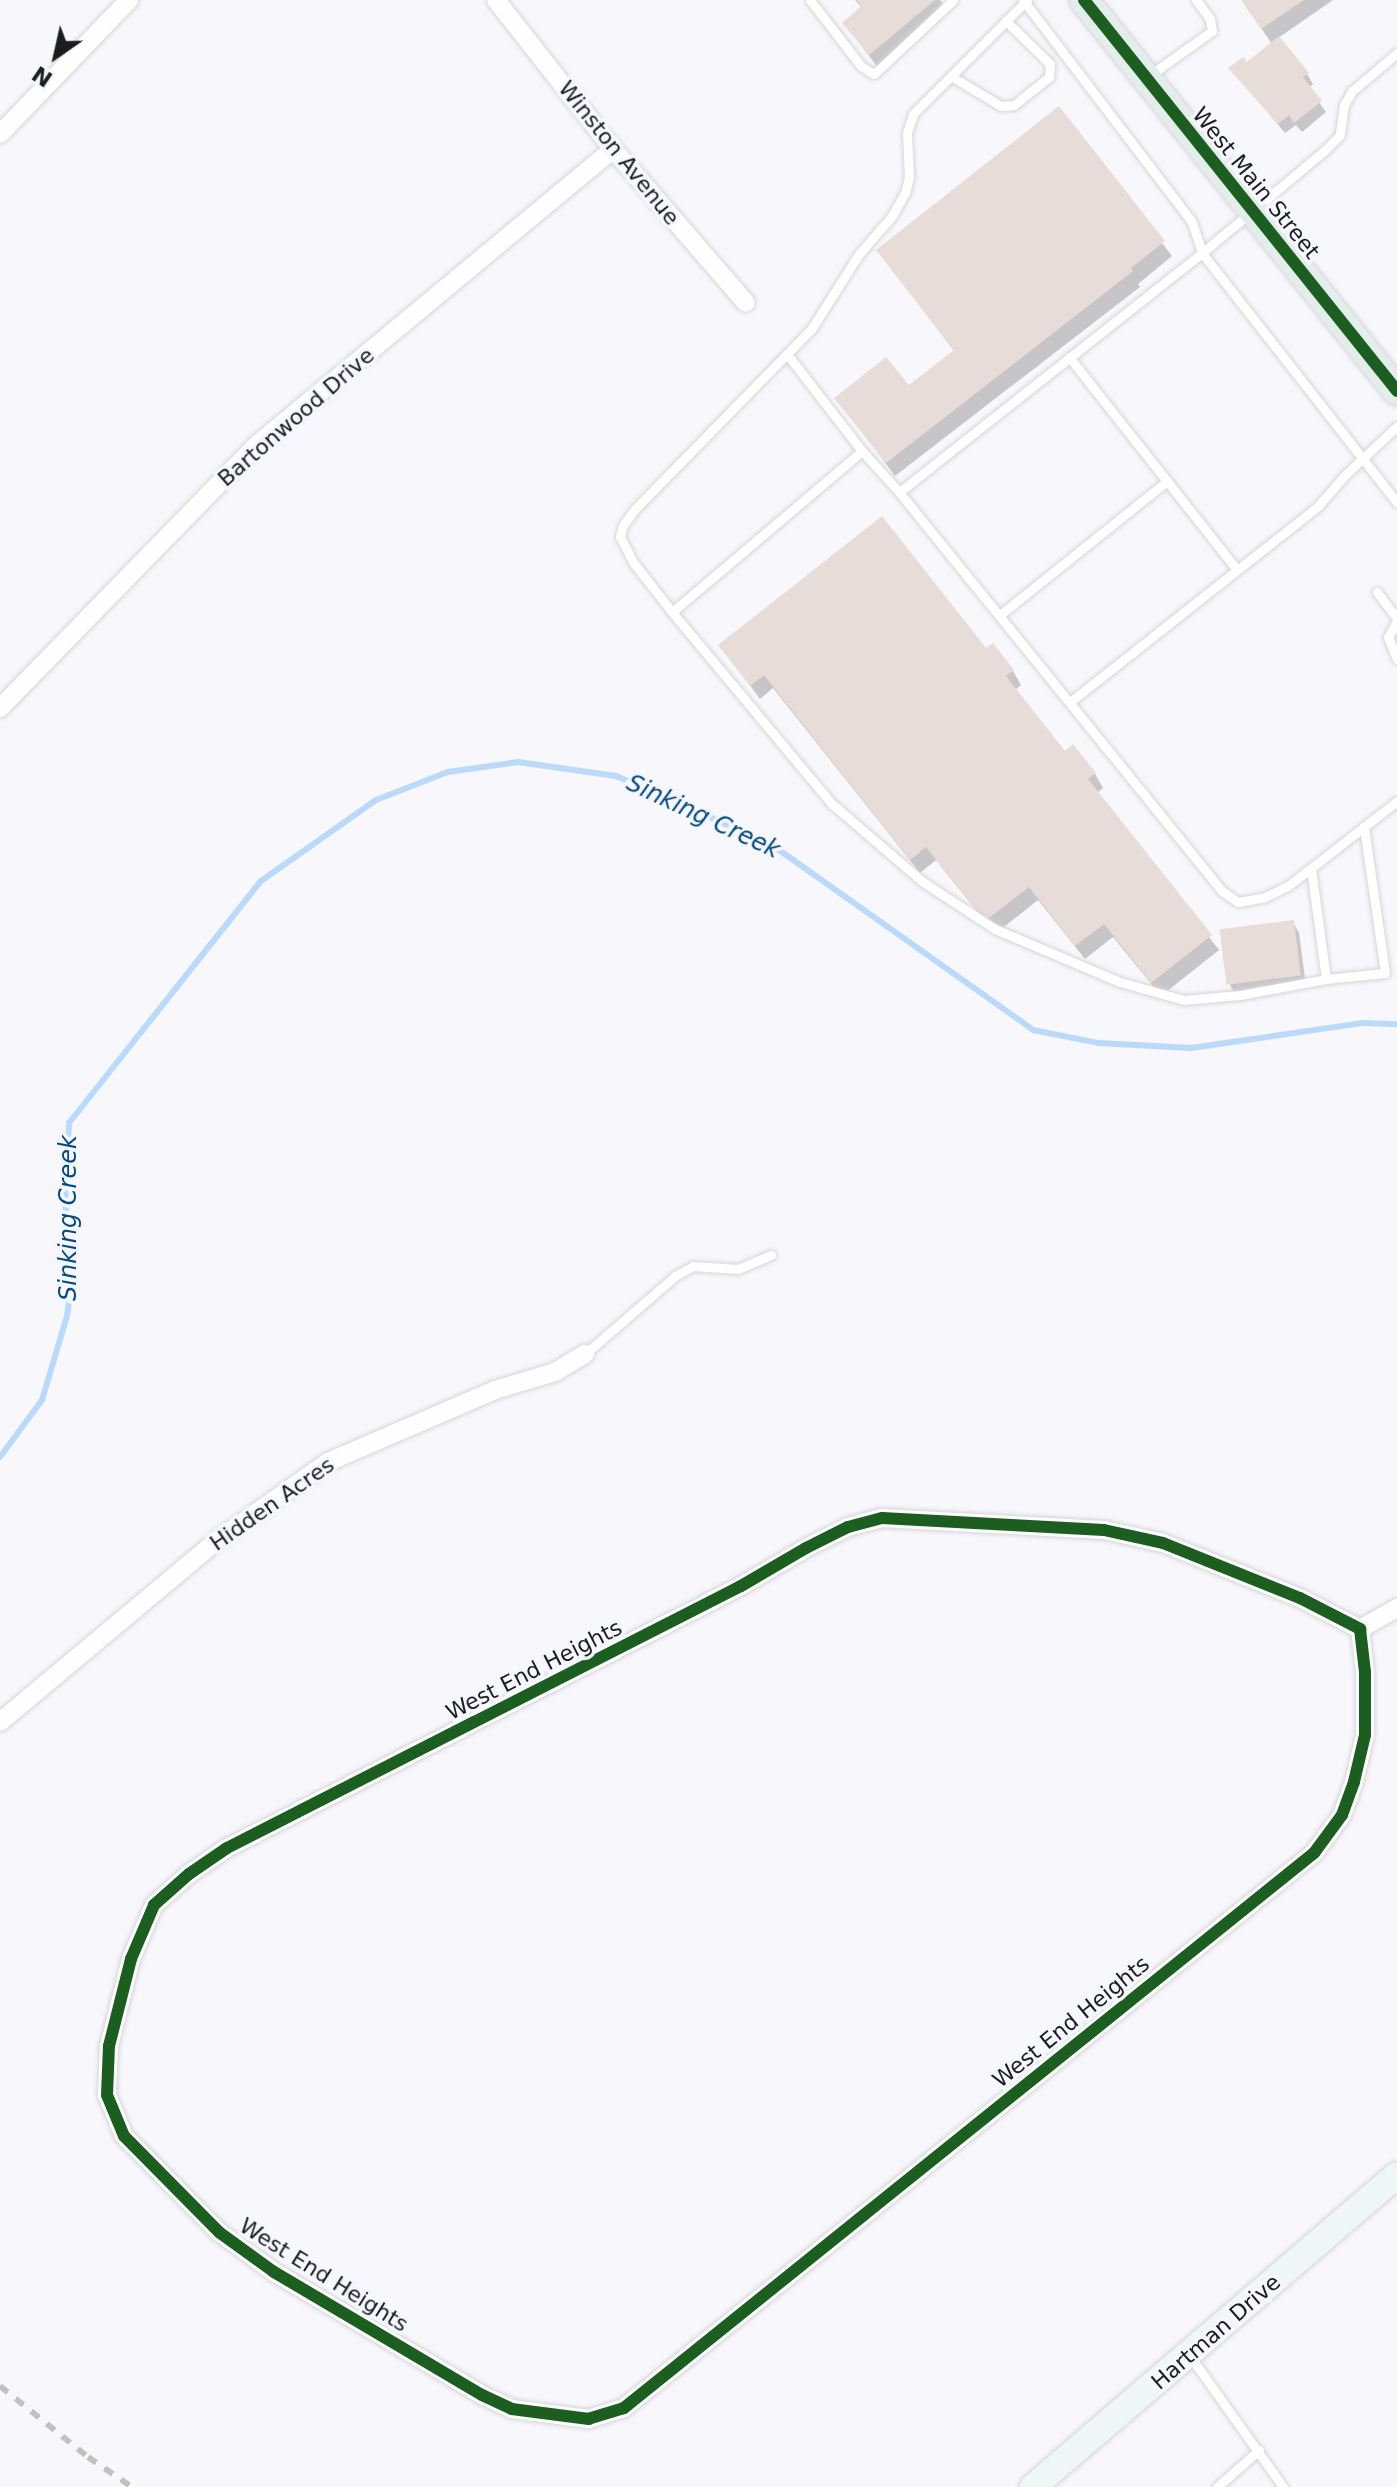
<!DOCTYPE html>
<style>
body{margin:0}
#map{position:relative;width:1397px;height:2487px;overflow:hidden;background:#f8f8fc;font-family:"DejaVu Sans",sans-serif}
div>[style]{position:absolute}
.shadow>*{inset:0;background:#0003}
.stream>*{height:6px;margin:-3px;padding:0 3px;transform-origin:3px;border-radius:3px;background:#bad9fb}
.building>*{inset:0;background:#e7dcd7;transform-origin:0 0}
.roads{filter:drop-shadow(0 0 2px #d5d6d9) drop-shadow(0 0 2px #d5d6d9)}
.lane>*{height:9px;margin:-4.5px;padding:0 4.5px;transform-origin:4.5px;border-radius:4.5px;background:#fefeff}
.street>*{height:18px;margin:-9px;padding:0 9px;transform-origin:9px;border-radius:9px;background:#fefeff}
.secondary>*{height:26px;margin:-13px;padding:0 13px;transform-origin:13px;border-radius:13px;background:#f0f5f5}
.primary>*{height:28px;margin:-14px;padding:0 14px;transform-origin:14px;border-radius:14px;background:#e2edec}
.rail>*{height:6px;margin-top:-3px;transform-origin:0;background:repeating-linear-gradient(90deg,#c1c1c1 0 10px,transparent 0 20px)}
.cycleway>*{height:12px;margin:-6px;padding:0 6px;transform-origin:6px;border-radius:6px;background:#1b5e20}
span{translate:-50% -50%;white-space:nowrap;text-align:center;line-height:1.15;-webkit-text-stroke:7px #f6f7fe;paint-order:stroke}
.street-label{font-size:22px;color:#1c1d1f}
.water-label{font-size:24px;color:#034a81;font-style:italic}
.north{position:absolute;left:16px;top:16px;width:80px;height:80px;-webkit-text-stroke:6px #f6f7fe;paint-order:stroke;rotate:214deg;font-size:22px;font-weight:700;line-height:32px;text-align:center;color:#1c1d1f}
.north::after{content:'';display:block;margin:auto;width:28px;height:36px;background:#1c1d1f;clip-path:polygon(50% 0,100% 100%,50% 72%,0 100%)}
</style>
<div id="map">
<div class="shadow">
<i style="clip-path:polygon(855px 0,940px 0,947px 11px,879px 69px,844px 23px,862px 8px)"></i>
<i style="clip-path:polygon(1242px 0,1333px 0,1278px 38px,1307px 74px,1313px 84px,1309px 88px,1326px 112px,1302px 132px,1296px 125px,1285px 133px,1231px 69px,1246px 65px,1272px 44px)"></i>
<i style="clip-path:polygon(1058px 109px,1172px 256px,1138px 284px,1140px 287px,895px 476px,837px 398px,909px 388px,955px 352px,878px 251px)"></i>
<i style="clip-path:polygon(721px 646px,986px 651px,1013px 671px,1021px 685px,1015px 690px,1065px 753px,1073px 747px,1095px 774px,1103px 788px,1097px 793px,1219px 950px,1161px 996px,1113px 937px,1085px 959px,1038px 900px,995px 934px,936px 860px,920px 873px,773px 688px,760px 699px)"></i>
<i style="clip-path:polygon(1293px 922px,1299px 933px,1306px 986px,1236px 996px,1230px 985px)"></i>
</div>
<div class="stream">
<i style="left:0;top:1457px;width:71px;rotate:-53.6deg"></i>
<i style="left:42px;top:1400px;width:88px;rotate:-73.4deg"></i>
<i style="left:67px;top:1316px;width:43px;rotate:-82.1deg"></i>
<i style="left:73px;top:1273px;width:70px;rotate:-96.5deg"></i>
<i style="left:65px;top:1203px;width:80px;rotate:-87.1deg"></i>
<i style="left:69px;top:1123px;width:309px;rotate:-51.6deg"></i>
<i style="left:261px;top:881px;width:141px;rotate:-35.2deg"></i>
<i style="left:376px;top:800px;width:77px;rotate:-21.3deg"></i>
<i style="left:448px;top:772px;width:71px;rotate:-8.1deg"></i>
<i style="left:518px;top:762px;width:99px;rotate:8.1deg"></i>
<i style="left:616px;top:776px;width:100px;rotate:23.5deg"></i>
<i style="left:708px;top:816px;width:82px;rotate:25.9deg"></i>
<i style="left:782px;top:852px;width:308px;rotate:35.3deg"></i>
<i style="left:1033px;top:1030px;width:66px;rotate:11.3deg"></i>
<i style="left:1098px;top:1043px;width:93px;rotate:3.1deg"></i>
<i style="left:1191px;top:1048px;width:174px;rotate:-8.3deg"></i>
<i style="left:1363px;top:1023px;width:34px;rotate:2deg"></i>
</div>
<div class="building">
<i style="clip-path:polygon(857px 0,935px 0,869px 55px,842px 23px,861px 6px)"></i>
<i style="clip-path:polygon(1241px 0,1304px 0,1261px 29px)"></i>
<i style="clip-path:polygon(1279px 36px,1309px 73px,1303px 77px,1322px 101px,1294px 123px,1289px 115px,1278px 124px,1228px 68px,1243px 57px,1247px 62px)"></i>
<i style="clip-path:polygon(1059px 106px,1165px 241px,1131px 268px,1133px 271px,886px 463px,834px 398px,886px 357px,909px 385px,954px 350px,876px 250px)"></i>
<i style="clip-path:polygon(882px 516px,986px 648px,993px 643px,1014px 670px,1006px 676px,1065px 751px,1073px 744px,1096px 773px,1088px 779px,1212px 935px,1151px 983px,1104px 924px,1075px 946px,1029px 887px,985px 921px,926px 847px,910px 860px,764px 675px,750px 686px,718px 645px)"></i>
<i style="left:1294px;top:920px;width:56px;height:75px;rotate:83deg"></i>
</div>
<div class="roads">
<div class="lane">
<i style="left:810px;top:0;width:83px;rotate:52.3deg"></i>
<i style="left:861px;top:66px;width:15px;rotate:32deg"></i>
<i style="left:874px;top:74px;width:108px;rotate:-43.1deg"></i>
<i style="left:1023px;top:0;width:279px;rotate:52.7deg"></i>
<i style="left:1192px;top:222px;width:33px;rotate:72deg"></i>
<i style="left:1202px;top:253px;width:317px;rotate:52deg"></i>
<i style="left:1397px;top:53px;width:59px;rotate:139.8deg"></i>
<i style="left:1352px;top:91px;width:16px;rotate:120deg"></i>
<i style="left:1344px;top:105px;width:30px;rotate:98deg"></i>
<i style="left:1340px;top:135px;width:21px;rotate:135deg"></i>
<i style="left:1325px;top:150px;width:160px;rotate:140.1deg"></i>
<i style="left:1202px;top:253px;width:386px;rotate:141.7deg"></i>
<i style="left:899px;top:492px;width:513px;rotate:51.01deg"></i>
<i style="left:1222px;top:891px;width:19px;rotate:35deg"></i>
<i style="left:1238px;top:902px;width:27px;rotate:-10deg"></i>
<i style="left:1265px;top:897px;width:25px;rotate:-26deg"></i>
<i style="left:1288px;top:886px;width:138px;rotate:-37.9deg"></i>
<i style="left:1150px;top:75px;width:76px;rotate:-35.4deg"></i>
<i style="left:1212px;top:31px;width:12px;rotate:-99deg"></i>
<i style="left:1210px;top:19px;width:24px;rotate:-126deg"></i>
<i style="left:951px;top:76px;width:58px;rotate:31deg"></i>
<i style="left:1001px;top:106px;width:13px;rotate:-4deg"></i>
<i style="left:1014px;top:105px;width:45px;rotate:-38.7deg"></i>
<i style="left:1049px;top:77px;width:13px;rotate:-86deg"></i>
<i style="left:1050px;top:64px;width:62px;rotate:-135.7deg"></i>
<i style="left:787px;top:354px;width:123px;rotate:52.3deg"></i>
<i style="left:862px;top:451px;width:249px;rotate:139.7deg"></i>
<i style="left:672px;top:612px;width:63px;rotate:-128deg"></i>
<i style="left:633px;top:562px;width:28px;rotate:-117deg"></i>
<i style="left:620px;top:537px;width:12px;rotate:-76deg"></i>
<i style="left:623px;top:525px;width:21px;rotate:-53deg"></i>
<i style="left:636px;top:508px;width:252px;rotate:-45.6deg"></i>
<i style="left:812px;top:328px;width:88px;rotate:-57.6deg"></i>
<i style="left:859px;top:254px;width:50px;rotate:-49deg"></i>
<i style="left:892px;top:216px;width:26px;rotate:-61deg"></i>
<i style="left:905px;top:193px;width:16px;rotate:-76deg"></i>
<i style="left:909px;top:177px;width:44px;rotate:-92.6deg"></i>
<i style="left:907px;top:133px;width:20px;rotate:-72deg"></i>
<i style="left:913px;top:114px;width:161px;rotate:-45deg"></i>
<i style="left:1069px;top:357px;width:271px;rotate:51.7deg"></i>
<i style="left:862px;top:451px;width:55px;rotate:47.9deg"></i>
<i style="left:1377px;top:592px;width:34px;rotate:53deg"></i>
<i style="left:672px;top:612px;width:249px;rotate:50.2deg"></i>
<i style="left:831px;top:803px;width:121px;rotate:40.7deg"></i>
<i style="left:923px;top:882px;width:86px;rotate:33.1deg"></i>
<i style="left:995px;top:929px;width:136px;rotate:23deg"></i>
<i style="left:1120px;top:982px;width:66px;rotate:15.7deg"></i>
<i style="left:1184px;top:1000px;width:56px;rotate:-5.1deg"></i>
<i style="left:1240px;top:995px;width:87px;rotate:-10.5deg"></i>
<i style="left:1001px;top:614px;width:213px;rotate:-38.7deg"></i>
<i style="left:1397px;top:621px;width:18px;rotate:119deg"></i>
<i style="left:1388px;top:637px;width:24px;rotate:68deg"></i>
<i style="left:1070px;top:702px;width:318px;rotate:-38.3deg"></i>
<i style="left:1319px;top:505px;width:38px;rotate:-49deg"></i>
<i style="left:1344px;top:476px;width:73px;rotate:-43.3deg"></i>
<i style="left:1311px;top:868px;width:112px;rotate:82.3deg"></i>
<i style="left:1326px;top:979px;width:59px;rotate:-5.8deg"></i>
<i style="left:1385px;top:973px;width:148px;rotate:-98.2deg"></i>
<i style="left:585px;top:1354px;width:119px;rotate:-40.9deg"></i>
<i style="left:675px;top:1276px;width:21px;rotate:-29deg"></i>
<i style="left:693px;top:1266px;width:45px;rotate:3.8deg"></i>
<i style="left:738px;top:1269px;width:36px;rotate:-23deg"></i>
<i style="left:1190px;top:2356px;width:161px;rotate:54.6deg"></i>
<i style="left:1217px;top:2487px;width:56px;rotate:-41.4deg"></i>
</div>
<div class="street">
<i style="left:496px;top:0;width:189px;rotate:51.9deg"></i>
<i style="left:613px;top:149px;width:203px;rotate:49.2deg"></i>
<i style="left:0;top:134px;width:186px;rotate:-46.1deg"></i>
<i style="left:0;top:708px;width:369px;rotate:-45.7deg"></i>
<i style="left:258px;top:444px;width:462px;rotate:-39.7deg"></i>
<i style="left:882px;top:1518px;width:222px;rotate:3.1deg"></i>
<i style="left:1104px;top:1530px;width:60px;rotate:12.4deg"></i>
<i style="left:1163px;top:1543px;width:148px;rotate:21.9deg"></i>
<i style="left:1300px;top:1598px;width:68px;rotate:27.3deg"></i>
<i style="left:1360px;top:1629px;width:43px;rotate:83.4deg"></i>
<i style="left:1365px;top:1672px;width:63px;rotate:90deg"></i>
<i style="left:1365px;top:1735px;width:48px;rotate:103.2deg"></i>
<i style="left:1354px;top:1782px;width:35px;rotate:110deg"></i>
<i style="left:1342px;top:1815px;width:47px;rotate:126.4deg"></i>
<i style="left:1314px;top:1853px;width:886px;rotate:141.19deg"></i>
<i style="left:624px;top:2408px;width:37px;rotate:163deg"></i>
<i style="left:589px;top:2419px;width:78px;rotate:-172.6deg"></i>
<i style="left:512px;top:2409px;width:33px;rotate:-155deg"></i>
<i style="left:482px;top:2395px;width:242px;rotate:-149.4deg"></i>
<i style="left:274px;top:2272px;width:68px;rotate:-144deg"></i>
<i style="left:219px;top:2232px;width:135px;rotate:-134.7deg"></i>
<i style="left:124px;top:2136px;width:44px;rotate:-112.5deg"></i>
<i style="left:107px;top:2095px;width:49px;rotate:-87.7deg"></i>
<i style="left:109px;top:2046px;width:90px;rotate:-75.8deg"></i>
<i style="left:131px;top:1959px;width:59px;rotate:-66.9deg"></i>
<i style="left:154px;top:1905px;width:47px;rotate:-41.5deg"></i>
<i style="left:189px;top:1874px;width:46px;rotate:-34.4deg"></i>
<i style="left:227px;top:1848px;width:577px;rotate:-27.01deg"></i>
<i style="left:741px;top:1586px;width:75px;rotate:-30.3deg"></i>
<i style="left:806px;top:1548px;width:47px;rotate:-26.6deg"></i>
<i style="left:848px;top:1527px;width:35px;rotate:-15deg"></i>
<i style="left:1360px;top:1629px;width:43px;rotate:-29.6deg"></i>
<i style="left:0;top:1722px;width:280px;rotate:-39.9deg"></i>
<i style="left:215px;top:1542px;width:138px;rotate:-35.3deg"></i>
<i style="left:328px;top:1462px;width:182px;rotate:-23.3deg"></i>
<i style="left:495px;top:1390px;width:63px;rotate:-16.7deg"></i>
<i style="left:555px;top:1372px;width:35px;rotate:-31deg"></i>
</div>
<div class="secondary">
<i style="left:1033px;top:2487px;width:479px;rotate:-40.6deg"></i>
</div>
<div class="primary">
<i style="left:1084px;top:0;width:501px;rotate:51.32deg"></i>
</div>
</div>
<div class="rail">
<i style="left:0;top:2386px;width:113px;rotate:38.9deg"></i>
<i style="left:88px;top:2457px;width:53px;rotate:34.3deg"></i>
</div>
<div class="cycleway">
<i style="left:1084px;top:0;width:501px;rotate:51.32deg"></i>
<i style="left:882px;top:1518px;width:222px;rotate:3.1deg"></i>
<i style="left:1104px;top:1530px;width:60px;rotate:12.4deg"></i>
<i style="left:1163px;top:1543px;width:148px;rotate:21.9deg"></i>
<i style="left:1300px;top:1598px;width:68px;rotate:27.3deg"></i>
<i style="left:1360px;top:1629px;width:43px;rotate:83.4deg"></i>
<i style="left:1365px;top:1672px;width:63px;rotate:90deg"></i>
<i style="left:1365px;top:1735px;width:48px;rotate:103.2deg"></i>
<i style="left:1354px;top:1782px;width:35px;rotate:110deg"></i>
<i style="left:1342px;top:1815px;width:47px;rotate:126.4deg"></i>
<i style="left:1314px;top:1853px;width:886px;rotate:141.19deg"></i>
<i style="left:624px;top:2408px;width:37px;rotate:163deg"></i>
<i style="left:589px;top:2419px;width:78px;rotate:-172.6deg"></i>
<i style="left:512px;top:2409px;width:33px;rotate:-155deg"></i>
<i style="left:482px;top:2395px;width:242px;rotate:-149.4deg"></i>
<i style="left:274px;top:2272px;width:68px;rotate:-144deg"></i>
<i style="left:219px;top:2232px;width:135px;rotate:-134.7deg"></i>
<i style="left:124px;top:2136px;width:44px;rotate:-112.5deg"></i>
<i style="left:107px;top:2095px;width:49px;rotate:-87.7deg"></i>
<i style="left:109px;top:2046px;width:90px;rotate:-75.8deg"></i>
<i style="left:131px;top:1959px;width:59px;rotate:-66.9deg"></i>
<i style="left:154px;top:1905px;width:47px;rotate:-41.5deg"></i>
<i style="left:189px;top:1874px;width:46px;rotate:-34.4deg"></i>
<i style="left:227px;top:1848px;width:577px;rotate:-27.01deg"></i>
<i style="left:741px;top:1586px;width:75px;rotate:-30.3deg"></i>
<i style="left:806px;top:1548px;width:47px;rotate:-26.6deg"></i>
<i style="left:848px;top:1527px;width:35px;rotate:-15deg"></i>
</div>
<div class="street-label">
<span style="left:619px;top:153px;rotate:51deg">Winston Avenue</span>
<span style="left:1256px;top:183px;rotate:51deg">West Main Street</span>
<span style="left:296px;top:417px;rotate:-41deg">Bartonwood Drive</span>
<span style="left:272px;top:1504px;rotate:-35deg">Hidden Acres</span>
<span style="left:534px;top:1670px;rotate:-27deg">West End Heights</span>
<span style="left:1071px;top:2022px;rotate:-39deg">West End Heights</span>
<span style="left:324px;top:2275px;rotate:32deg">West End Heights</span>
<span style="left:1216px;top:2332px;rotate:-41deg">Hartman Drive</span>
</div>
<div class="water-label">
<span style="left:703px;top:817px;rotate:25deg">Sinking Creek</span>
<span style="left:69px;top:1218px;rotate:-90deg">Sinking Creek</span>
</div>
<div class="north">N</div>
</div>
